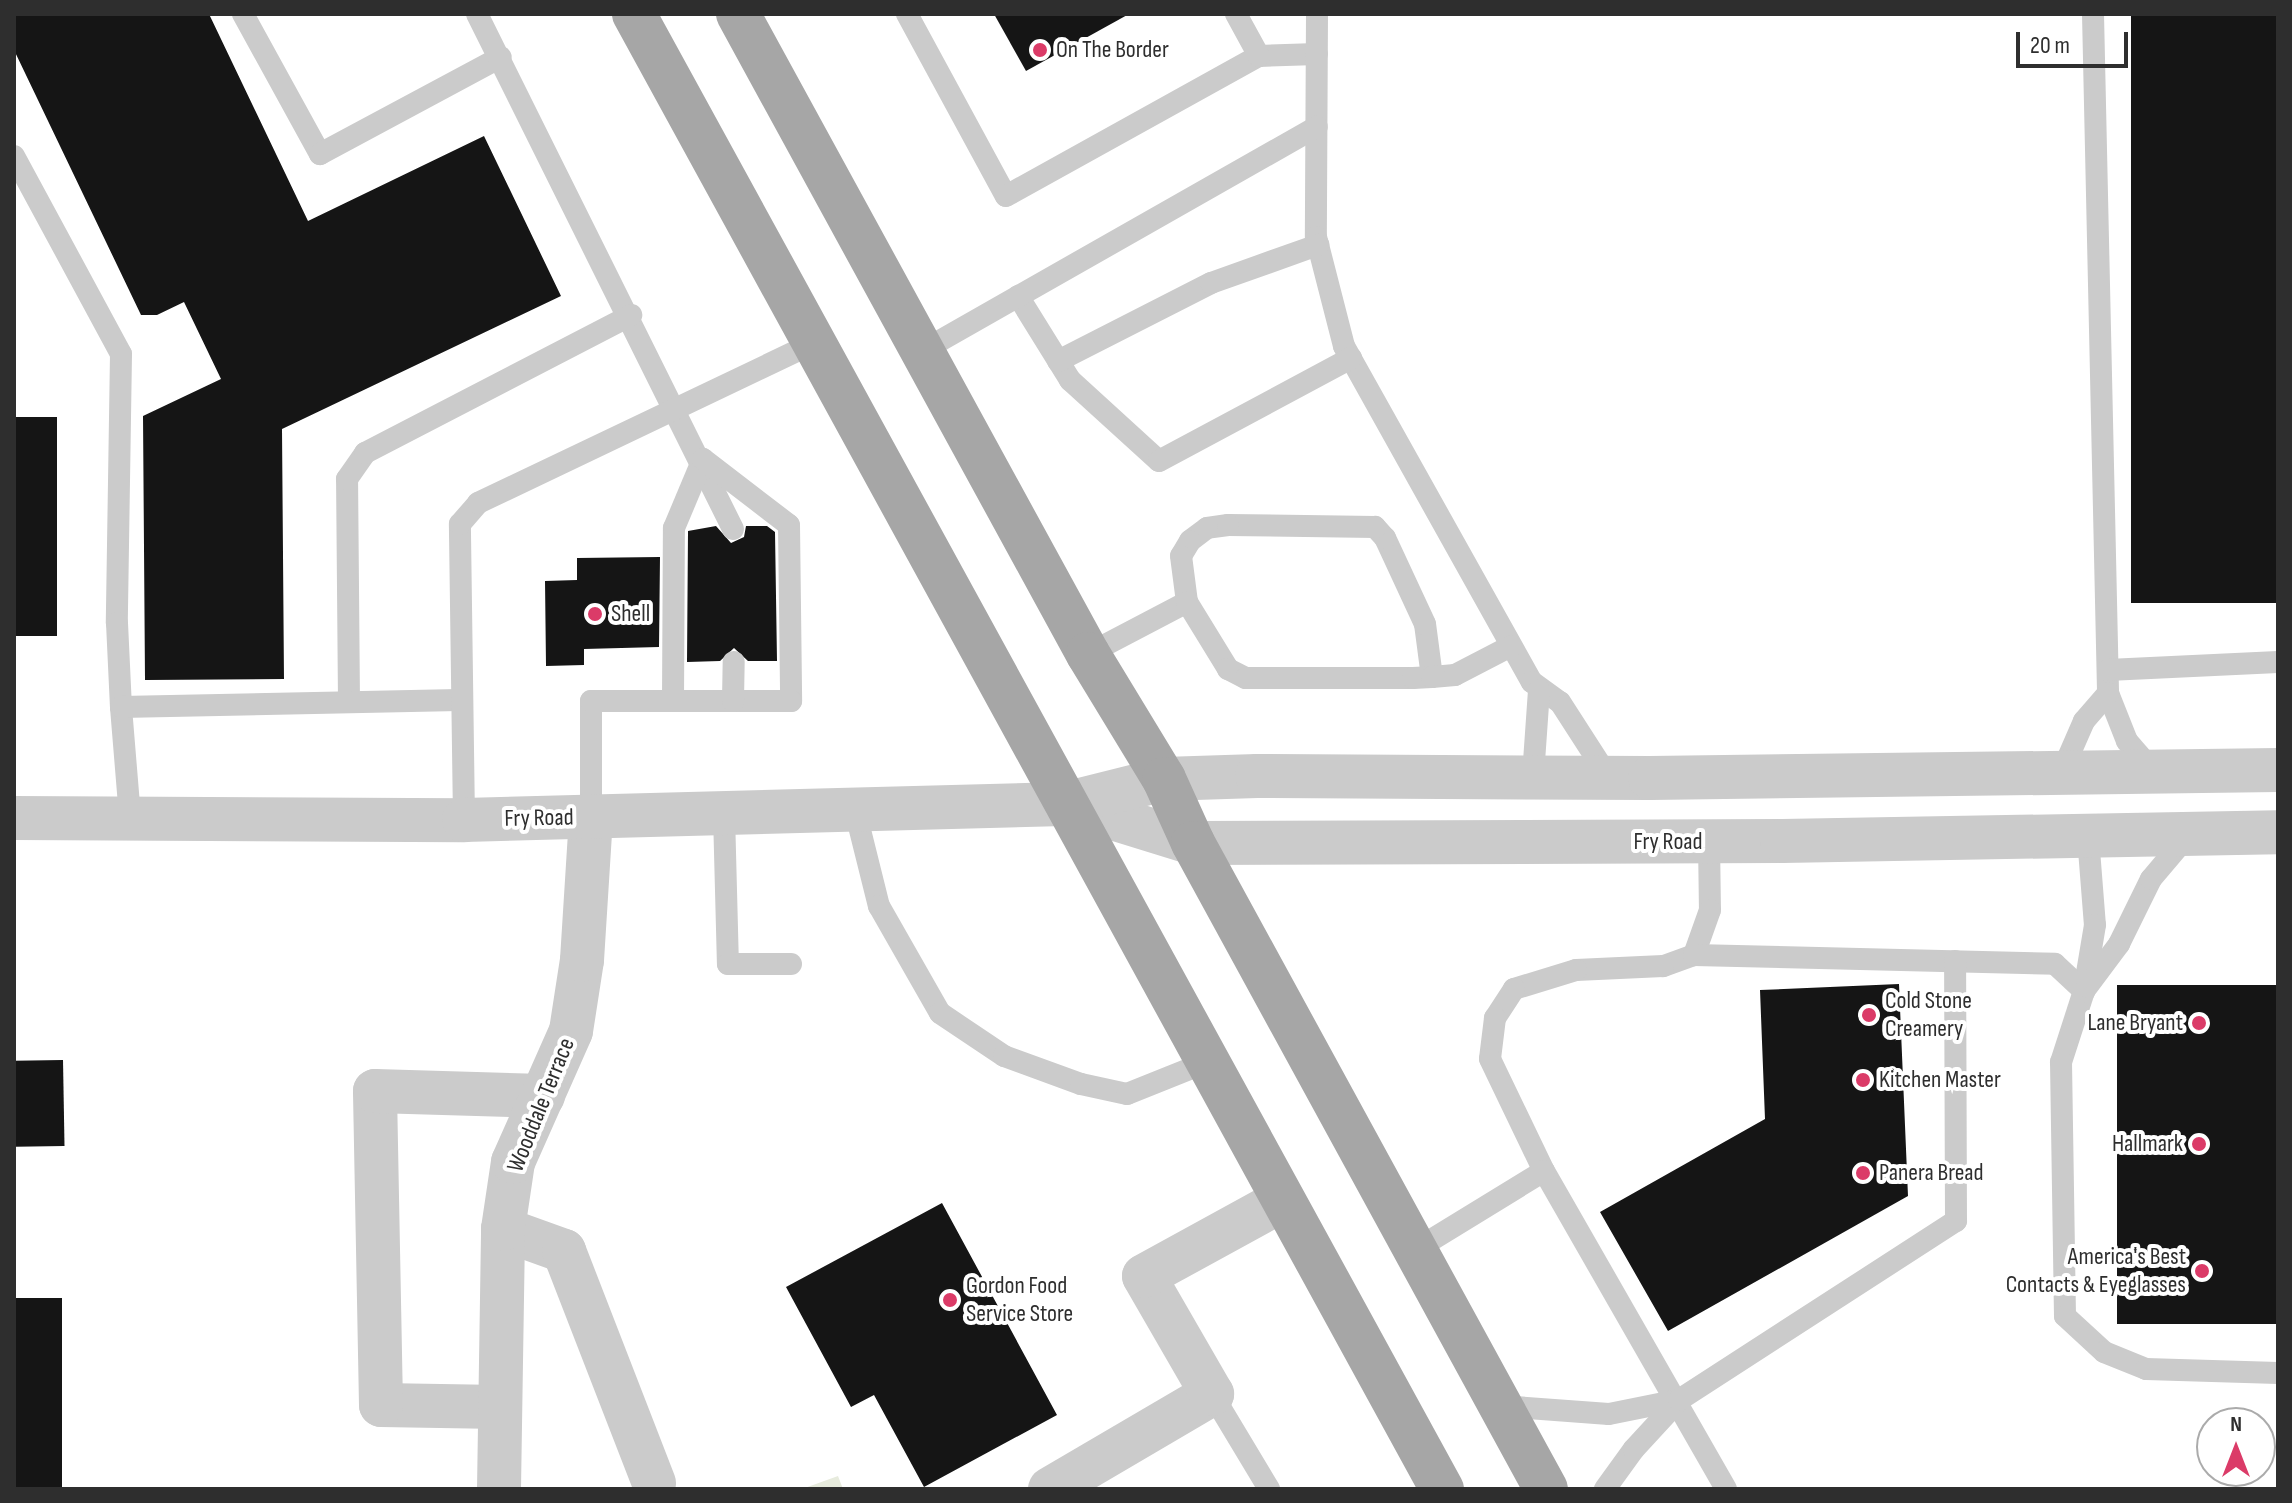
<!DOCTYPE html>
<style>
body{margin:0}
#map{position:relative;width:2292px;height:1503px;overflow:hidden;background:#fff;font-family:"Sofia Sans Condensed",sans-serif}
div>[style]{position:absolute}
.green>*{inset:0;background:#e7ebdd}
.building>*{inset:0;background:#151515;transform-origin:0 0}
.service>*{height:22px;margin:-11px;padding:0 11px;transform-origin:11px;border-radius:11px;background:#cbcbcb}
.minor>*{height:44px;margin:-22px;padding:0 22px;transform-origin:22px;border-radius:22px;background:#cbcbcb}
.tertiary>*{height:44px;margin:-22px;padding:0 22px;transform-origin:22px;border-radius:22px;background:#cbcbcb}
.primary>*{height:44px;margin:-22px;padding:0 22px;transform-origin:22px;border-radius:22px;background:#a6a6a6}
.dots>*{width:22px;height:22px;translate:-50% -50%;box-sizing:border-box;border:4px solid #fff;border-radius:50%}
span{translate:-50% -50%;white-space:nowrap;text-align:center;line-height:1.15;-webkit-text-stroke:8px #fff;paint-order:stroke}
.poi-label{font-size:24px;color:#2e2e2e}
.left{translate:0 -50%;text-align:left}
.right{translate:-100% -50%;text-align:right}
.street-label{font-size:24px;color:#2e2e2e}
.frame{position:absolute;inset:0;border:16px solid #2e2e2e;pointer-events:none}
.north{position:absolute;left:2196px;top:1407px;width:80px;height:80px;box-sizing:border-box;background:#fff;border:2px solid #ababab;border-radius:50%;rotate:0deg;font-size:22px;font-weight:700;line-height:32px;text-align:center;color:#2e2e2e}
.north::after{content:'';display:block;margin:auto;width:28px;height:36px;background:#db3b68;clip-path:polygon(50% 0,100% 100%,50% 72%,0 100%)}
.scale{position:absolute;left:2016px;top:32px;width:112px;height:36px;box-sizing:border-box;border:4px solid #2e2e2e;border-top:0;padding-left:10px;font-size:24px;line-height:28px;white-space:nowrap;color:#2e2e2e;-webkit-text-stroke:6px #fff;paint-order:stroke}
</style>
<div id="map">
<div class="green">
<i style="clip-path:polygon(838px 1476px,843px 1489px,802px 1489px)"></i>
</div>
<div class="building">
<i style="clip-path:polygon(14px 14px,209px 14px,308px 221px,484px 136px,561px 296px,282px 429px,284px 679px,145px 680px,143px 416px,221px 379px,184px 302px,157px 315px,141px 315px,14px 50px)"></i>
<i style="clip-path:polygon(994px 14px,1129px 14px,1026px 71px)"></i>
<i style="left:2131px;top:14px;width:147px;height:589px"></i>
<i style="left:57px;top:417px;width:219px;height:43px;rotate:90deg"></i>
<i style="clip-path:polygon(716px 526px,731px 543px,744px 537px,746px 526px,767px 526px,775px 532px,777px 661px,748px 661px,734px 648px,720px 661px,687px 662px,688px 531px)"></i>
<i style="clip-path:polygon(660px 557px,659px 647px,584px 649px,584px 665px,546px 666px,545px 581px,577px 580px,577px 558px)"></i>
<i style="clip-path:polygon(1899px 984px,1908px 1196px,1668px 1331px,1600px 1212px,1765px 1119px,1760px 990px)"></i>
<i style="left:2278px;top:985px;width:339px;height:161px;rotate:90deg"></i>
<i style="left:63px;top:1060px;width:86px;height:49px;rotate:89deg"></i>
<i style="clip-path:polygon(942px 1203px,1057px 1415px,924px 1487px,874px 1395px,851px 1407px,786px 1287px)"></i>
<i style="left:14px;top:1298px;width:48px;height:191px"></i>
</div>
<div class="service">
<i style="left:243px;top:14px;width:160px;rotate:61.2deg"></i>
<i style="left:320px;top:154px;width:205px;rotate:-28.2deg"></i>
<i style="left:477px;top:14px;width:575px;rotate:63.57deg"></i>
<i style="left:907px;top:14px;width:207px;rotate:61.5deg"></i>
<i style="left:1006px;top:196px;width:289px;rotate:-29deg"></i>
<i style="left:1259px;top:56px;width:58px;rotate:-2deg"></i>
<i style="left:1236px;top:14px;width:48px;rotate:61.3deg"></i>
<i style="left:1317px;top:14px;width:223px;rotate:90.3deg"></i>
<i style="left:1316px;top:237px;width:113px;rotate:75.6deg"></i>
<i style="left:1344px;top:346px;width:385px;rotate:60.8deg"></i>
<i style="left:1532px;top:682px;width:34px;rotate:36deg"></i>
<i style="left:1560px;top:702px;width:90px;rotate:57.2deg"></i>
<i style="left:2093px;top:14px;width:679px;rotate:88.73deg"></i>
<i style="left:2108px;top:693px;width:52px;rotate:68.4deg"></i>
<i style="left:2127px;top:741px;width:40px;rotate:49deg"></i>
<i style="left:14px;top:156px;width:225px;rotate:61.6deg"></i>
<i style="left:121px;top:354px;width:269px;rotate:90.9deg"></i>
<i style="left:117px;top:623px;width:84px;rotate:87.3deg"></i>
<i style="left:1018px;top:296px;width:99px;rotate:58.2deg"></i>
<i style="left:1070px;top:380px;width:120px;rotate:42.3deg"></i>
<i style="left:1159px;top:461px;width:218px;rotate:-28.2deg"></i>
<i style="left:922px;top:351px;width:454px;rotate:-29.6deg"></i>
<i style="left:1058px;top:361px;width:172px;rotate:-27deg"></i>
<i style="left:1211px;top:283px;width:114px;rotate:-19.6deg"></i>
<i style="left:1088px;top:654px;width:112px;rotate:-27.7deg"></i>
<i style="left:2108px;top:670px;width:170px;rotate:-2.7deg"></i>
<i style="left:1432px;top:677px;width:53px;rotate:-97.5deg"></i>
<i style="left:1425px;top:624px;width:95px;rotate:-114.9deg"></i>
<i style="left:1385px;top:538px;width:15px;rotate:-132deg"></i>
<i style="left:1375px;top:527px;width:147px;rotate:-179.2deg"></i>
<i style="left:1228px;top:525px;width:21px;rotate:172deg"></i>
<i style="left:1207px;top:528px;width:21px;rotate:143deg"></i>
<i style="left:1190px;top:541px;width:17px;rotate:121deg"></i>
<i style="left:1181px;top:556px;width:46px;rotate:82.6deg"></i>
<i style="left:1187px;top:602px;width:79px;rotate:58.5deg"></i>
<i style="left:1228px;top:669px;width:20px;rotate:27deg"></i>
<i style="left:1246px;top:678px;width:167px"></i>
<i style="left:1413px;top:678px;width:19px;rotate:-3deg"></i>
<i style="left:1432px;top:677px;width:23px;rotate:-5deg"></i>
<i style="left:1455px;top:675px;width:63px;rotate:-27.4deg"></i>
<i style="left:673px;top:701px;width:173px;rotate:-89.7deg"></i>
<i style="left:674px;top:528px;width:75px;rotate:-67.2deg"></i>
<i style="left:703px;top:459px;width:108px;rotate:37.5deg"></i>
<i style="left:789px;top:525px;width:176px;rotate:89.3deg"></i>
<i style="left:791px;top:701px;width:58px;rotate:180deg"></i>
<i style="left:349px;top:702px;width:223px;rotate:-90.5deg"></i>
<i style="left:347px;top:479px;width:32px;rotate:-55deg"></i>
<i style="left:365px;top:453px;width:300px;rotate:-27.4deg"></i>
<i style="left:1533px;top:776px;width:86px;rotate:-86deg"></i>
<i style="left:2060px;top:776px;width:60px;rotate:-66.4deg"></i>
<i style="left:2084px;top:721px;width:37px;rotate:-49deg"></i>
<i style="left:855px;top:810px;width:99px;rotate:76deg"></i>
<i style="left:879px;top:906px;width:123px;rotate:60.3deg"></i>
<i style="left:940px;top:1013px;width:77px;rotate:33.9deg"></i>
<i style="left:1004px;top:1056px;width:82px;rotate:20deg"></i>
<i style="left:1081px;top:1084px;width:47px;rotate:12.3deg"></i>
<i style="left:1127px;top:1094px;width:86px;rotate:-21.8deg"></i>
<i style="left:724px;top:814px;width:150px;rotate:88.5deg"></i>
<i style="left:728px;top:964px;width:63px"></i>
<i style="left:130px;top:817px;width:110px;rotate:-94.7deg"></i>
<i style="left:121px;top:707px;width:338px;rotate:-1.2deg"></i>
<i style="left:591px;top:817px;width:116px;rotate:-90deg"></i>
<i style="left:591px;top:701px;width:142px"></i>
<i style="left:733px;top:701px;width:39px;rotate:-89deg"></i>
<i style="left:464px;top:820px;width:296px;rotate:-90.8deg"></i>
<i style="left:460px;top:524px;width:28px;rotate:-49deg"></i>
<i style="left:478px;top:503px;width:371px;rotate:-25.5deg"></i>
<i style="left:2088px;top:837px;width:88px;rotate:85.5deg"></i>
<i style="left:2095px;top:925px;width:67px;rotate:99.5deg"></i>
<i style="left:2084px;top:991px;width:75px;rotate:107.9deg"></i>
<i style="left:2061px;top:1062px;width:254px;rotate:89.1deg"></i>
<i style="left:2065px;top:1316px;width:53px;rotate:42.7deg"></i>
<i style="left:2104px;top:1352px;width:45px;rotate:22deg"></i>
<i style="left:2146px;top:1369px;width:132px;rotate:1.7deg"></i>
<i style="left:1709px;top:841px;width:69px;rotate:89.2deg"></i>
<i style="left:1710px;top:910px;width:48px;rotate:109.6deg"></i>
<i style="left:1694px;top:955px;width:33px;rotate:160deg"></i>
<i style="left:1663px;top:966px;width:87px;rotate:177.4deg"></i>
<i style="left:1576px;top:970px;width:65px;rotate:163deg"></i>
<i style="left:1514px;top:989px;width:35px;rotate:123deg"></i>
<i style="left:1495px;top:1018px;width:41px;rotate:97deg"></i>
<i style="left:1490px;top:1059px;width:124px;rotate:64.3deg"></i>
<i style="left:1544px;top:1171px;width:366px;rotate:60.2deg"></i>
<i style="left:1694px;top:955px;width:361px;rotate:1.4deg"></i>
<i style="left:2055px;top:964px;width:40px;rotate:43deg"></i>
<i style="left:2087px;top:987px;width:54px;rotate:-53.3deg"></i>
<i style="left:2119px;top:944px;width:72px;rotate:-63.8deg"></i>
<i style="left:2151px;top:879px;width:59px;rotate:-49.8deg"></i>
<i style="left:1415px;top:1250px;width:151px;rotate:-31.5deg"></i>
<i style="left:1212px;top:1394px;width:111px;rotate:59deg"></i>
<i style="left:1501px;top:1406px;width:108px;rotate:4.2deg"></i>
<i style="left:1609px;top:1414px;width:71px;rotate:-11.3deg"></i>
<i style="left:1605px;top:1489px;width:49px;rotate:-54.1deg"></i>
<i style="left:1634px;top:1449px;width:67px;rotate:-47.4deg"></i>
<i style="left:1679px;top:1400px;width:330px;rotate:-32.9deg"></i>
<i style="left:1956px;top:1221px;width:260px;rotate:-90.2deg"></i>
</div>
<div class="minor">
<i style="left:503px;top:1229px;width:65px;rotate:19.8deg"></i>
<i style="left:564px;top:1251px;width:249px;rotate:68.8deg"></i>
<i style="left:500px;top:1407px;width:119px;rotate:-179deg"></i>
<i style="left:381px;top:1405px;width:314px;rotate:-91.1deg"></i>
<i style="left:375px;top:1091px;width:168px;rotate:1.7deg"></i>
<i style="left:499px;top:1489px;width:260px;rotate:-89.1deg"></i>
<i style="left:503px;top:1229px;width:68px;rotate:-81.5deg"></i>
<i style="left:513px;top:1162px;width:143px;rotate:-66.1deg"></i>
<i style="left:571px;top:1031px;width:72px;rotate:-81.2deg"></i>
<i style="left:582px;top:960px;width:143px;rotate:-86.4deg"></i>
<i style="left:1050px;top:1489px;width:188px;rotate:-30.4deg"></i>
<i style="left:1212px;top:1394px;width:136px;rotate:-120deg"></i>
<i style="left:1144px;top:1276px;width:158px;rotate:-28.7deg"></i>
</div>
<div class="tertiary">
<i style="left:1067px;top:804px;width:132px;rotate:17.2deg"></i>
<i style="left:1193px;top:843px;width:589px;rotate:-0.19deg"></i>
<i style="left:1782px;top:841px;width:496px;rotate:-1deg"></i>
<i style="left:14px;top:818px;width:450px;rotate:0.3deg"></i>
<i style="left:464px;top:820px;width:600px;rotate:-1.53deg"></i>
<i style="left:1064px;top:804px;width:103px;rotate:-14deg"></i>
<i style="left:1164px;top:779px;width:93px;rotate:-1.8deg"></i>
<i style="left:1257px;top:776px;width:393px;rotate:0.3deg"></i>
<i style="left:1650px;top:778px;width:628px;rotate:-0.73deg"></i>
</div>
<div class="primary">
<i style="left:634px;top:14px;width:1682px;rotate:61.29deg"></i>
<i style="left:738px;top:14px;width:729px;rotate:61.33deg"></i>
<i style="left:1088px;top:654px;width:146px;rotate:58.7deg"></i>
<i style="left:1164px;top:779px;width:70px;rotate:65.6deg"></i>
<i style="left:1193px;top:843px;width:736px;rotate:61.35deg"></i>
</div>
<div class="dots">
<i style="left:1040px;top:50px;background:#db3b68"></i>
<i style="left:595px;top:614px;background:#db3b68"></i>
<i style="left:1869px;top:1015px;background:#db3b68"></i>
<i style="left:2199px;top:1023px;background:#db3b68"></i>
<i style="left:1863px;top:1080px;background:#db3b68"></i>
<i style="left:2199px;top:1144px;background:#db3b68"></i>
<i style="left:1863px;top:1173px;background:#db3b68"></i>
<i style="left:2202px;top:1271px;background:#db3b68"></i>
<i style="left:950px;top:1300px;background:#db3b68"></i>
</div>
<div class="poi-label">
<span class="left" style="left:1056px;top:50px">On The Border</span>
<span class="left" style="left:611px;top:614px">Shell</span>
<span class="left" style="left:1885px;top:1015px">Cold Stone<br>Creamery</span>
<span class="right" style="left:2183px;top:1023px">Lane Bryant</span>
<span class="left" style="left:1879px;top:1080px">Kitchen Master</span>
<span class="right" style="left:2183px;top:1144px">Hallmark</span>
<span class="left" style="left:1879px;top:1173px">Panera Bread</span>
<span class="right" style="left:2186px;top:1271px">America's Best<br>Contacts &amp; Eyeglasses</span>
<span class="left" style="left:966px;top:1300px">Gordon Food<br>Service Store</span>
</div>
<div class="street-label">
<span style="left:539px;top:818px;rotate:-1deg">Fry Road</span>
<span style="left:1668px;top:842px">Fry Road</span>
<span style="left:541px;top:1105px;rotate:-68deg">Wooddale Terrace</span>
</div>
<div class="frame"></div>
<div class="north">N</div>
<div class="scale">20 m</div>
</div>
